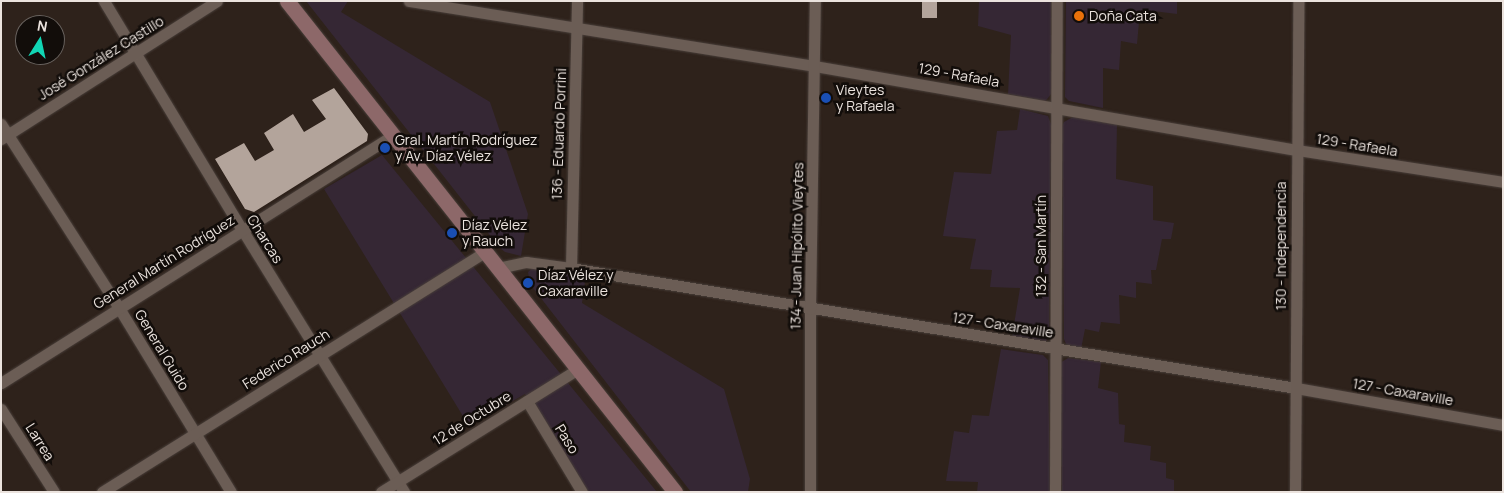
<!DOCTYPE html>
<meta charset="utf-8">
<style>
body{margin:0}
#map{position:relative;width:1504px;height:493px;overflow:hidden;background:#2e221b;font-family:Manrope,sans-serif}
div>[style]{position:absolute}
.commercial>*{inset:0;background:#352734}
.building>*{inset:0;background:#b3a49b;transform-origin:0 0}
.roads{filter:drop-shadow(0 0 1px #493f3a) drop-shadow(0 0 1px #493f3a)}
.minor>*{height:11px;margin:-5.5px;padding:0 5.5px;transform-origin:5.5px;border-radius:5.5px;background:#6b5d55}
.secondary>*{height:15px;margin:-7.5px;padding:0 7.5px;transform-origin:7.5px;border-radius:7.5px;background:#8d6869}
.dots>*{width:14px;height:14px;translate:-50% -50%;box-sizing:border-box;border:2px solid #120d0a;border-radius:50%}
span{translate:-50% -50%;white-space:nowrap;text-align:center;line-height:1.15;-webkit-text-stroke:5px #120d0a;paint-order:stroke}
.poi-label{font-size:14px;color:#ebe3de}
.left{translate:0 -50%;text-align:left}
.street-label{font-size:14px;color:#ebe3de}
.frame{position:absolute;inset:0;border:2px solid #ebe3de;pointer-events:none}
.north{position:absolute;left:15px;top:15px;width:50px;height:50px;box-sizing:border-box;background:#120d0a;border:1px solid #69635f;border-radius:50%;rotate:10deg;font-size:14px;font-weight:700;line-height:20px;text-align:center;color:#ebe3de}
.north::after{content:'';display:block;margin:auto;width:18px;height:22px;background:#11d5b4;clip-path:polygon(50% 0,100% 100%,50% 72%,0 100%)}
</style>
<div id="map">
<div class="commercial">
<i style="clip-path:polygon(306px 1px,348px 1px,341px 12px,490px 102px,528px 214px,521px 256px,505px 252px,500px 248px)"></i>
<i style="clip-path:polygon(979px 1px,1051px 1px,1051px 94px,1048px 98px,1045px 101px,1008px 94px,1011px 35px,978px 26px)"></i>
<i style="clip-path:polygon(1066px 1px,1177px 1px,1177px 14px,1153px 11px,1152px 24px,1139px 22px,1137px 44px,1121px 41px,1119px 70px,1103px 68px,1103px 108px,1069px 101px,1065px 97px)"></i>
<i style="clip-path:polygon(1020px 109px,1048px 116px,1051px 124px,1049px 335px,1046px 341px,1012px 337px,1020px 288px,990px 287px,992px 270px,970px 269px,976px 239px,943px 236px,954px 172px,991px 174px,997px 131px,1017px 130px)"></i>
<i style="clip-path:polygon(1073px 117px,1117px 124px,1116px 179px,1153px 186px,1153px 220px,1174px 223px,1171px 239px,1162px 239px,1156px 270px,1151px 270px,1152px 284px,1136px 282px,1136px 298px,1119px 295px,1120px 324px,1101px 322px,1099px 332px,1085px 329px,1081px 349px,1066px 344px,1064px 339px,1062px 126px,1064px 122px)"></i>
<i style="clip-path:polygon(382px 155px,657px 492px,587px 492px,525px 394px,469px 426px,324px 189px)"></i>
<i style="clip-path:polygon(534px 267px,586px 275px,582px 303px,724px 389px,750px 479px,748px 492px,691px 492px,530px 284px,528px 272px)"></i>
<i style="clip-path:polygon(1001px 349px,1043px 355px,1048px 360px,1050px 492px,977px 492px,978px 482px,946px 481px,954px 431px,969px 433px,972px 415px,989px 416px)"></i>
<i style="clip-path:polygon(1068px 358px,1101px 362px,1098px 388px,1118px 393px,1119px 424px,1125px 425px,1124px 442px,1151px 446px,1150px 460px,1166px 463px,1166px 478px,1174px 480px,1174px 492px,1062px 492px,1060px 363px)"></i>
</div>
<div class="building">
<i style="left:922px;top:1px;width:15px;height:17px"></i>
<i style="clip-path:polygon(334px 88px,368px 134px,367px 141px,254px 212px,245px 209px,215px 159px,244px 143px,255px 161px,274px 150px,264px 133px,293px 114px,304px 132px,326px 119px,312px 100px)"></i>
</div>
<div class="roads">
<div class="minor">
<i style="left:104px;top:1px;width:269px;rotate:58.9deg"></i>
<i style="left:243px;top:231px;width:307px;rotate:58.3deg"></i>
<i style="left:409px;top:1px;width:411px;rotate:9.1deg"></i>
<i style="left:815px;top:66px;width:489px;rotate:9.9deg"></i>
<i style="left:1297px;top:150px;width:208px;rotate:8.8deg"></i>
<i style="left:1px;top:124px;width:219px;rotate:57.3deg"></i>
<i style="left:119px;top:308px;width:215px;rotate:58.7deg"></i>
<i style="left:1px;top:139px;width:256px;rotate:-32.6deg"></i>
<i style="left:498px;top:268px;width:29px;rotate:-12deg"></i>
<i style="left:526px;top:262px;width:45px;rotate:7.6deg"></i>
<i style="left:571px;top:268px;width:735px;rotate:9.4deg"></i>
<i style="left:1296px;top:388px;width:210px;rotate:10.1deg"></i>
<i style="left:571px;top:268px;width:267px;rotate:-88.7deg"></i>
<i style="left:1px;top:383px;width:464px;rotate:-32.3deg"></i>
<i style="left:527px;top:401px;width:106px;rotate:58.9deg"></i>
<i style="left:1px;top:409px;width:98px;rotate:57.4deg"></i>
<i style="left:102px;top:492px;width:452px;rotate:-32.1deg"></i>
<i style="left:381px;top:492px;width:232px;rotate:-32deg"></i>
<i style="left:810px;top:492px;width:183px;rotate:-90deg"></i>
<i style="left:810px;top:309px;width:308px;rotate:-89.1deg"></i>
<i style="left:1055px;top:492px;width:491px;rotate:-89.8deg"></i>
<i style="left:1295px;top:492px;width:491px;rotate:-89.6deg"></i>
</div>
<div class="secondary">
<i style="left:287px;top:1px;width:626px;rotate:51.68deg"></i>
</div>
</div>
<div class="dots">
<i style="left:1079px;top:16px;background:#e8710a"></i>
<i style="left:826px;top:98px;background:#1a4fb4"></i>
<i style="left:385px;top:148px;background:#1a4fb4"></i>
<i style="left:452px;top:233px;background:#1a4fb4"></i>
<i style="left:528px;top:283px;background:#1a4fb4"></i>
</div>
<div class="poi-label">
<span class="left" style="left:1089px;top:16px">Doña Cata</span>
<span class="left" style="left:836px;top:98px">Vieytes<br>y Rafaela</span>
<span class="left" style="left:395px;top:148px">Gral. Martín Rodríguez<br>y Av. Díaz Vélez</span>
<span class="left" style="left:462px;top:233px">Díaz Vélez<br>y Rauch</span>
<span class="left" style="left:538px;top:283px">Díaz Vélez y<br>Caxaraville</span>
</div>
<div class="street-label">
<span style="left:101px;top:58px;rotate:-32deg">José González Castillo</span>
<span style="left:959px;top:75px;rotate:10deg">129 - Rafaela</span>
<span style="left:559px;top:134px;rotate:-88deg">136 - Eduardo Porrini</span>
<span style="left:1357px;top:145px;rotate:9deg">129 - Rafaela</span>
<span style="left:265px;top:239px;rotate:58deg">Charcas</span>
<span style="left:797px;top:246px;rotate:-89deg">134 - Juan Hipólito Vieytes</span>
<span style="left:1041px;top:246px;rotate:-90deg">132 - San Martín</span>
<span style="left:1281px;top:246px;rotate:-90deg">130 - Independencia</span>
<span style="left:164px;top:262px;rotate:-32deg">General Martín Rodríguez</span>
<span style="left:1003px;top:325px;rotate:9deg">127 - Caxaraville</span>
<span style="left:162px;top:350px;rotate:59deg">General Guido</span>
<span style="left:286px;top:359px;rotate:-32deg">Federico Rauch</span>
<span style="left:1403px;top:392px;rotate:10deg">127 - Caxaraville</span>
<span style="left:472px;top:418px;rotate:-32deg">12 de Octubre</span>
<span style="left:567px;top:439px;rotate:58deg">Paso</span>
<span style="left:40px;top:442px;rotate:58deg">Larrea</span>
</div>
<div class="frame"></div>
<div class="north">N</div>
</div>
